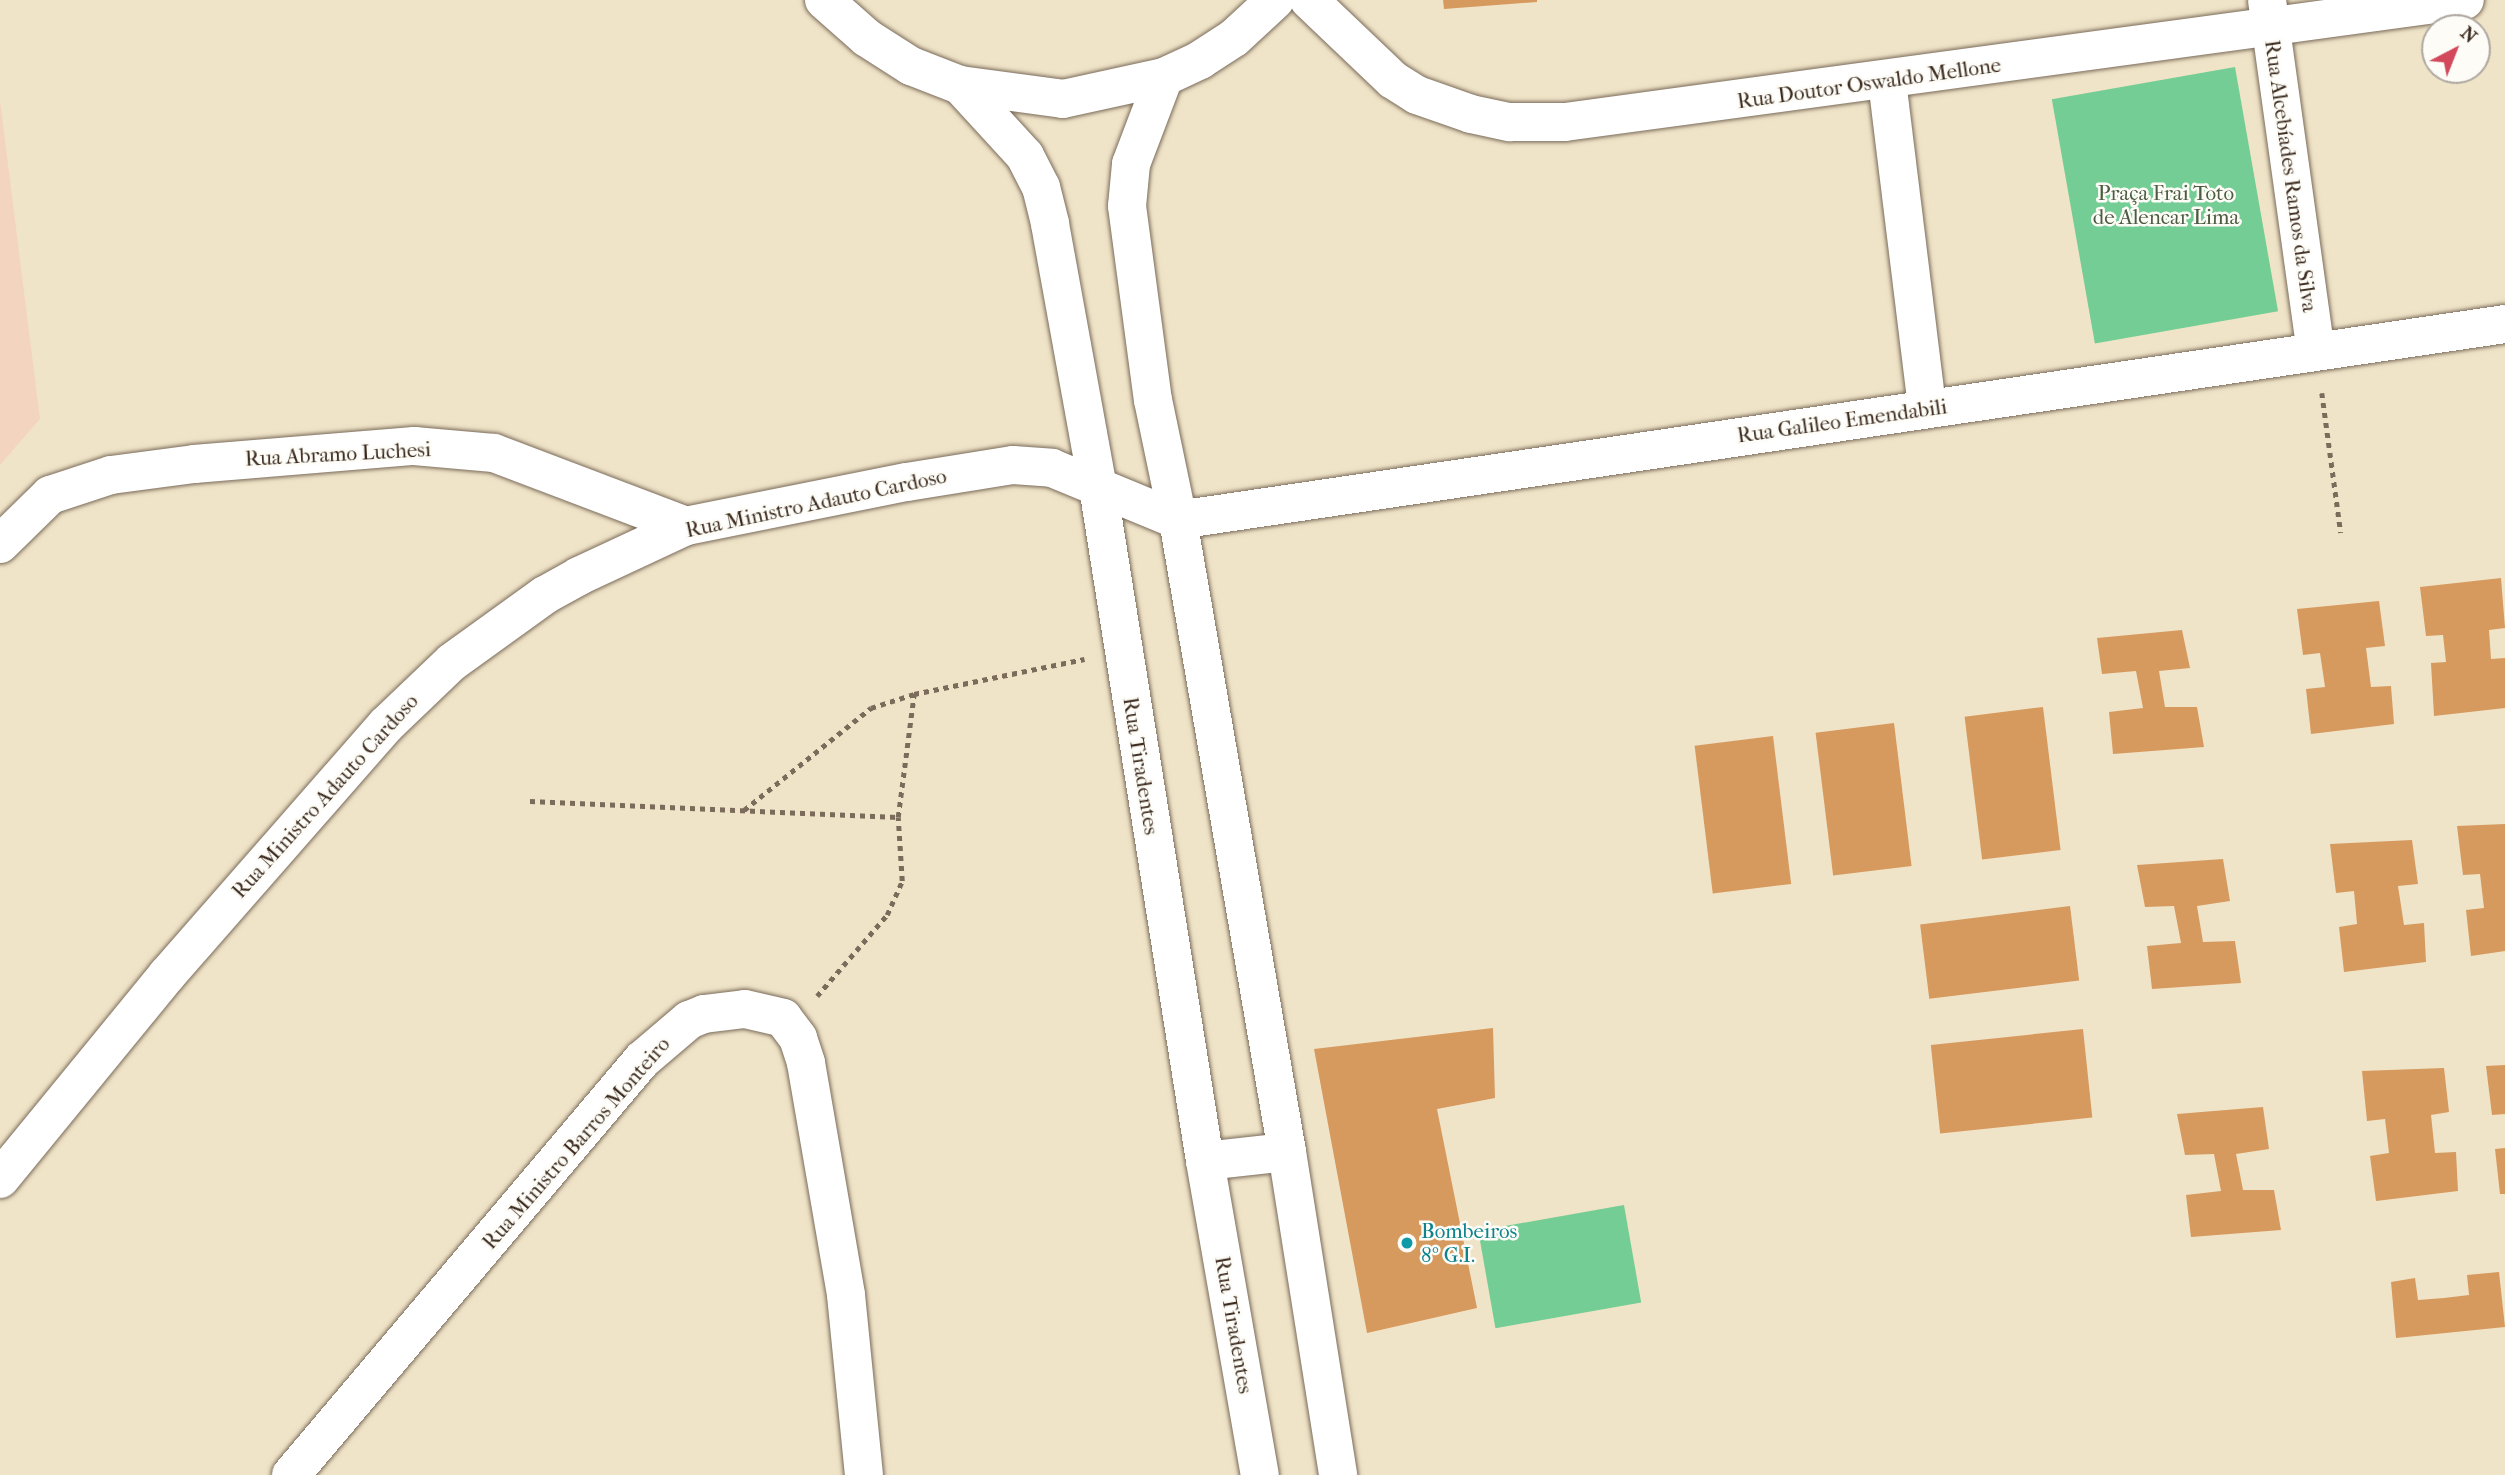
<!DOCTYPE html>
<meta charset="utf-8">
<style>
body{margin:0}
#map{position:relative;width:2505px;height:1475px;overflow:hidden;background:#f0e4c8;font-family:"IM FELL French Canon",serif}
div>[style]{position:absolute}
.built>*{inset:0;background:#f3d4bf}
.green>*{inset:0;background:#74cd94;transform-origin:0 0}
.building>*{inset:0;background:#d6995e;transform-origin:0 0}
.path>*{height:4.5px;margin-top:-2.25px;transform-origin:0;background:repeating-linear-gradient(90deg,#7a6b5a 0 5px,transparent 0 10px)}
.roads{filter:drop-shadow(0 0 2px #7a6b5a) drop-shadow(0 0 2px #7a6b5a)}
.minor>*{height:38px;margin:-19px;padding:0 19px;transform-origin:19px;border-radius:19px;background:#fff}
.major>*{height:38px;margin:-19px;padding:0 19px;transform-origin:19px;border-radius:19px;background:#fff}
.dots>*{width:19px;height:19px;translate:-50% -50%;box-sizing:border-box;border:4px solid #fdfcf7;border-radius:50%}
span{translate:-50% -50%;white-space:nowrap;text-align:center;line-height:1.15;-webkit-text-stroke:5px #fdfcf7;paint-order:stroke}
.street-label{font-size:21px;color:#3b2a1e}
.park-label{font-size:21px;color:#4c5b41}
.culture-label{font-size:21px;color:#0d838f}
.left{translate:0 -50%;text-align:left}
.north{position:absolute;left:2421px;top:14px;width:70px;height:70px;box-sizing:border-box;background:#fdfcf7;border:2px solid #afa8a0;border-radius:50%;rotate:42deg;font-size:19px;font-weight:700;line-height:28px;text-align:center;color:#3b2a1e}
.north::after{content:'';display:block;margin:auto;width:24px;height:32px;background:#d1495b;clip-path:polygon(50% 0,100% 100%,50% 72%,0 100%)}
</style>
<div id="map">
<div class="built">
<i style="clip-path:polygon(0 100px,40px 419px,0 465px)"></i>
</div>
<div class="green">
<i style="left:2235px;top:67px;width:248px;height:186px;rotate:80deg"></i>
<i style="left:1624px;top:1205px;width:99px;height:148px;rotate:80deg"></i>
</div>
<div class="building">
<i style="clip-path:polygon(1443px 0,1537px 0,1537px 2px,1444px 9px)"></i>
<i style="clip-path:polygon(2501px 578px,2505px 628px,2489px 630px,2491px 659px,2505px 658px,2505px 708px,2434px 716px,2431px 663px,2446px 662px,2443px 635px,2426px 636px,2420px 587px)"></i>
<i style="clip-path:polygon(2379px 601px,2385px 646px,2366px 648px,2371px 687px,2391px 686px,2394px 724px,2311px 734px,2306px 689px,2325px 687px,2320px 653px,2303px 655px,2297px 609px)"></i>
<i style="clip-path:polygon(2182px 630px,2190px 668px,2159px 671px,2165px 707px,2197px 707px,2204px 747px,2113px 754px,2109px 712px,2143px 708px,2136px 671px,2102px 674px,2097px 638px)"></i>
<i style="left:2043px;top:707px;width:144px;height:79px;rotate:83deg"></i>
<i style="left:1894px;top:723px;width:144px;height:79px;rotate:83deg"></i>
<i style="left:1773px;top:736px;width:149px;height:79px;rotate:83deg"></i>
<i style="clip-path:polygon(2505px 824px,2505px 951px,2471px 956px,2466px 910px,2484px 908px,2480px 874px,2463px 875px,2457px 826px)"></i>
<i style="clip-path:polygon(2412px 840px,2418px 884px,2398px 886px,2404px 925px,2424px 923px,2426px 962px,2344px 972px,2339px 927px,2357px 924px,2354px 891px,2336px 893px,2330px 844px)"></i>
<i style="clip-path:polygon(2223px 859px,2230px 901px,2197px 906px,2203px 942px,2235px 941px,2241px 983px,2152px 989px,2147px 946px,2181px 943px,2174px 906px,2145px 907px,2137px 865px)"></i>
<i style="left:2070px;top:906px;width:75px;height:151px;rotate:83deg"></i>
<i style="clip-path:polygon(1493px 1028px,1495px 1098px,1437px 1109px,1477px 1308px,1367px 1333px,1314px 1049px)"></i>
<i style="left:2083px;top:1029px;width:89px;height:153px;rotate:84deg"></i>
<i style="clip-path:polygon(2505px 1065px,2505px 1114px,2492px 1115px,2486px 1066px)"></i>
<i style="clip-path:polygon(2444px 1068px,2449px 1112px,2431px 1115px,2435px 1153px,2456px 1152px,2458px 1191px,2376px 1201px,2370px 1156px,2389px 1153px,2385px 1119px,2367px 1121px,2362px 1071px)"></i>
<i style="clip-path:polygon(2263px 1107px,2269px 1149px,2236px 1154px,2243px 1190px,2274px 1190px,2281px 1230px,2191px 1237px,2186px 1195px,2221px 1191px,2214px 1154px,2185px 1155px,2177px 1114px)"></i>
<i style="clip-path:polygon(2505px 1148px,2505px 1194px,2500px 1194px,2495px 1149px)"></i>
<i style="clip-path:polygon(2499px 1272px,2505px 1327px,2396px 1338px,2391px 1282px,2415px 1278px,2418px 1300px,2444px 1298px,2469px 1295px,2467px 1275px)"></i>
</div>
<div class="path">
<i style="left:2322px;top:393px;width:141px;rotate:82.3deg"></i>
<i style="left:530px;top:801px;width:368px;rotate:2.5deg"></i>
<i style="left:744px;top:810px;width:163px;rotate:-38.8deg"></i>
<i style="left:871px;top:708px;width:45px;rotate:-18deg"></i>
<i style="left:817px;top:996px;width:107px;rotate:-49.2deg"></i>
<i style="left:887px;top:915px;width:37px;rotate:-66deg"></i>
<i style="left:902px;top:881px;width:64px;rotate:-93.6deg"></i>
<i style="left:898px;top:817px;width:124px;rotate:-82.6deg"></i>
<i style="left:914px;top:694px;width:174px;rotate:-11.6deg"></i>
</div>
<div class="roads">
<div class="minor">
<i style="left:1309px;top:0;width:116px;rotate:43.6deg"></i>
<i style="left:1393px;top:80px;width:28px;rotate:32deg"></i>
<i style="left:1417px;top:95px;width:57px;rotate:19.4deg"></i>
<i style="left:1471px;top:114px;width:40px;rotate:12deg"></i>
<i style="left:1510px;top:122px;width:55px"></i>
<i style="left:1565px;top:122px;width:908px;rotate:-7.72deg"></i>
<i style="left:2267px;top:0;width:354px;rotate:82.1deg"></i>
<i style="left:1164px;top:77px;width:93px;rotate:110.8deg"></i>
<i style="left:1131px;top:164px;width:42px;rotate:95.4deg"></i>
<i style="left:1127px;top:206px;width:196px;rotate:82.4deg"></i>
<i style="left:1153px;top:400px;width:123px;rotate:78.2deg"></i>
<i style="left:1178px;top:520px;width:641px;rotate:80.21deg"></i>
<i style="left:1287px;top:1152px;width:327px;rotate:81deg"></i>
<i style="left:1887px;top:81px;width:330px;rotate:83deg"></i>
<i style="left:960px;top:85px;width:96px;rotate:47.5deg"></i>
<i style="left:1025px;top:156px;width:35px;rotate:63deg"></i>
<i style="left:1041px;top:187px;width:38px;rotate:76deg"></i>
<i style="left:1050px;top:224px;width:267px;rotate:79.7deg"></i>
<i style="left:1098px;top:487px;width:682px;rotate:80.98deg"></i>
<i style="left:1205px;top:1161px;width:319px;rotate:80.1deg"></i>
<i style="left:1178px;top:520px;width:1341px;rotate:-8.4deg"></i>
<i style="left:0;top:544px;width:70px;rotate:-44.4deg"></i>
<i style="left:50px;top:495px;width:64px;rotate:-18.2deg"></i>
<i style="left:111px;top:475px;width:84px;rotate:-7.5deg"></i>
<i style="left:194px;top:464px;width:221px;rotate:-4.7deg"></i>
<i style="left:414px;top:446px;width:80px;rotate:5deg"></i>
<i style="left:494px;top:453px;width:205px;rotate:20.8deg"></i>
<i style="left:1205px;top:1161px;width:82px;rotate:-6.3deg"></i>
<i style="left:0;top:1179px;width:264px;rotate:-50.7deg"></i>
<i style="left:167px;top:975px;width:332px;rotate:-48.8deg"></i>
<i style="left:386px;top:725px;width:91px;rotate:-43.7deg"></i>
<i style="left:452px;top:662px;width:115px;rotate:-35.8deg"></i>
<i style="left:545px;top:595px;width:39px;rotate:-29deg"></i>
<i style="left:579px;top:576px;width:118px;rotate:-25deg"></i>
<i style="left:686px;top:526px;width:225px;rotate:-11.3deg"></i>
<i style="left:907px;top:482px;width:107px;rotate:-9.1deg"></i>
<i style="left:1013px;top:465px;width:39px;rotate:4deg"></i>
<i style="left:1052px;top:468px;width:136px;rotate:22.4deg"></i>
<i style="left:291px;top:1475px;width:544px;rotate:-49.78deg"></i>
<i style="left:642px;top:1060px;width:62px;rotate:-40.4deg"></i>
<i style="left:689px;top:1020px;width:16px;rotate:-22deg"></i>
<i style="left:704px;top:1014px;width:41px;rotate:-7deg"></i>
<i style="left:745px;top:1009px;width:39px;rotate:13deg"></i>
<i style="left:783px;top:1018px;width:25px;rotate:53deg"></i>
<i style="left:798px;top:1038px;width:26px;rotate:72deg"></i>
<i style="left:806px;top:1063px;width:235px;rotate:80.2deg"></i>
<i style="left:846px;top:1295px;width:181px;rotate:84.3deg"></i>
</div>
<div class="major">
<i style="left:824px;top:0;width:57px;rotate:41.5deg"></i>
<i style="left:867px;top:38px;width:52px;rotate:32.5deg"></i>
<i style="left:911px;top:66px;width:53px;rotate:21.2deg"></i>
<i style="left:960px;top:85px;width:104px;rotate:7.7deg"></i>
<i style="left:1063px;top:99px;width:103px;rotate:-12.3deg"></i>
<i style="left:1164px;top:77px;width:40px;rotate:-25deg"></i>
<i style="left:1200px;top:60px;width:40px;rotate:-32.9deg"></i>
<i style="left:1234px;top:38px;width:56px;rotate:-42.8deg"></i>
</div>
</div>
<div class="dots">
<i style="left:1407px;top:1243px;background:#0f9aa8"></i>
</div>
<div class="street-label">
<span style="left:1869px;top:83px;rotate:-8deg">Rua Doutor Oswaldo Mellone</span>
<span style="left:2291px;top:176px;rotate:82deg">Rua Alcebíades Ramos da Silva</span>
<span style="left:1842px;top:421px;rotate:-8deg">Rua Galileo Emendabili</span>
<span style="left:338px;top:454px;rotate:-3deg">Rua Abramo Luchesi</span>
<span style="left:816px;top:503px;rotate:-12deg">Rua Ministro Adauto Cardoso</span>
<span style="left:1141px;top:766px;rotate:81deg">Rua Tiradentes</span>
<span style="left:325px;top:796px;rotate:-48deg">Rua Ministro Adauto Cardoso</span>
<span style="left:576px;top:1143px;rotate:-49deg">Rua Ministro Barros Monteiro</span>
<span style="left:1234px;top:1325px;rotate:80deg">Rua Tiradentes</span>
</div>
<div class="park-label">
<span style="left:2166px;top:205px">Praça Frai Toto<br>de Alencar Lima</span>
</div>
<div class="culture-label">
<span class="left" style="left:1421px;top:1243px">Bombeiros<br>8º G.I.</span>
</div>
<div class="north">N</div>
</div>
